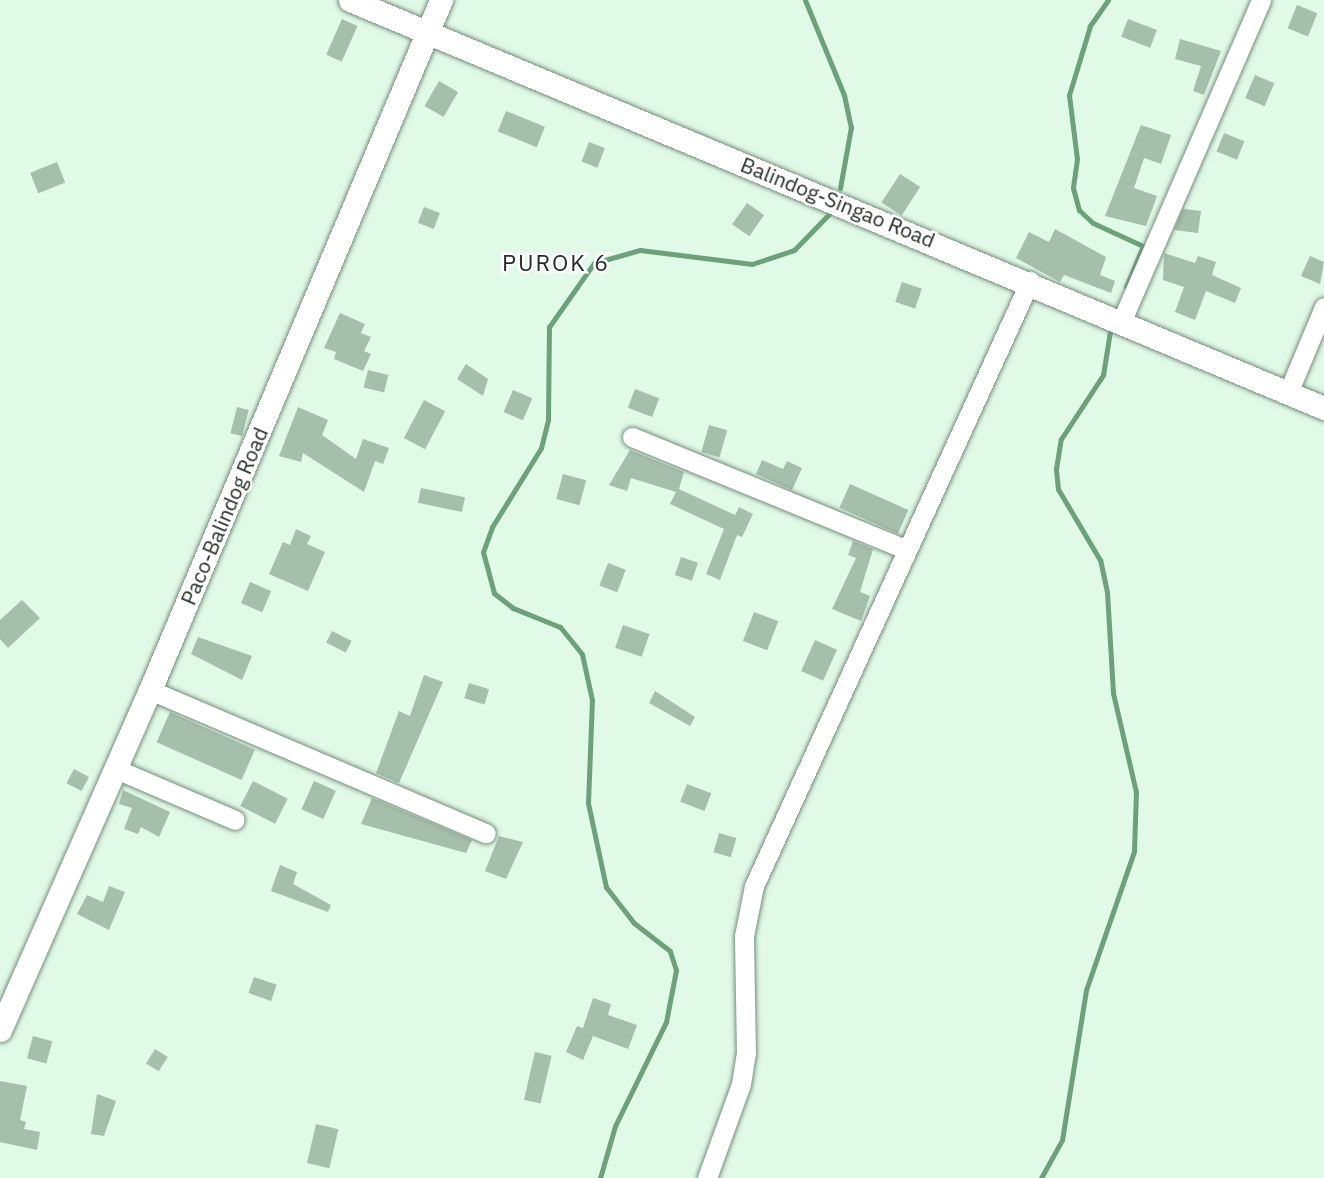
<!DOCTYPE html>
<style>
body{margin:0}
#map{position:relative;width:1324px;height:1178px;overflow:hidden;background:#e1f9e7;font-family:"IBM Plex Sans",sans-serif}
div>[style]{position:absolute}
.stream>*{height:5px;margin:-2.5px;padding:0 2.5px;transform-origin:2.5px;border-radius:2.5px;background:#6ca17c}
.building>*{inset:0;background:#a6beac;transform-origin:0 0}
.roads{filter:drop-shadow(0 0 2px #768d7c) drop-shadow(0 0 2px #768d7c)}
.minor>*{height:19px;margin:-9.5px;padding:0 9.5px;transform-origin:9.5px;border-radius:9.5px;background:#fff}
.tertiary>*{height:23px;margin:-11.5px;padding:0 11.5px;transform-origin:11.5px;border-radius:11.5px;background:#fff}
span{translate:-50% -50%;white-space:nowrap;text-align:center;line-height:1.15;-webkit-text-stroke:5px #fff;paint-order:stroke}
.street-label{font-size:21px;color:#242e27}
.neighbourhood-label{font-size:23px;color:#242e27;letter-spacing:2px}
</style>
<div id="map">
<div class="stream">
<i style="left:805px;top:0;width:103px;rotate:67.7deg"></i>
<i style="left:844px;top:95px;width:33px;rotate:78deg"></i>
<i style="left:851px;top:127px;width:62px;rotate:100.2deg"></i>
<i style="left:1108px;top:0;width:32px;rotate:125deg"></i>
<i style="left:1090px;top:26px;width:72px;rotate:106.9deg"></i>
<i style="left:1069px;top:95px;width:64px;rotate:82.9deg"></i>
<i style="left:1077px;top:159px;width:29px;rotate:98deg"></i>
<i style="left:1073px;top:188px;width:23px;rotate:75deg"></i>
<i style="left:1079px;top:210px;width:19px;rotate:43deg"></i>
<i style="left:1093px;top:223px;width:55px;rotate:24.7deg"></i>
<i style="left:1143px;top:246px;width:44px;rotate:112.5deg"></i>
<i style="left:600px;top:1178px;width:54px;rotate:-73.9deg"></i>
<i style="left:615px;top:1126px;width:116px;rotate:-63.9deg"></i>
<i style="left:666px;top:1022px;width:53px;rotate:-79.1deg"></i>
<i style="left:676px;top:970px;width:20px;rotate:-108deg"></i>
<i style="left:670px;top:951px;width:46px;rotate:-142.1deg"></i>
<i style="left:634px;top:923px;width:46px;rotate:-127.9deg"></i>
<i style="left:606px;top:887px;width:86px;rotate:-102.1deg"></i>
<i style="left:588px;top:803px;width:103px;rotate:-87.8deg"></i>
<i style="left:592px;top:700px;width:47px;rotate:-102.3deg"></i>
<i style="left:582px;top:654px;width:35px;rotate:-129deg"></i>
<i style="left:560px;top:627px;width:51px;rotate:-158deg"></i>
<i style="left:513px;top:608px;width:24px;rotate:-142deg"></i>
<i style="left:494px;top:593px;width:42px;rotate:-105deg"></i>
<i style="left:483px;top:552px;width:27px;rotate:-70deg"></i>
<i style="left:492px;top:527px;width:93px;rotate:-58.2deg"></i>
<i style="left:541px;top:448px;width:29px;rotate:-76deg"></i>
<i style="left:548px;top:420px;width:93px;rotate:-89.4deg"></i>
<i style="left:549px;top:327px;width:78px;rotate:-54.9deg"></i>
<i style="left:594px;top:263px;width:48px;rotate:-15.8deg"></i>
<i style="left:640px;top:250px;width:113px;rotate:7.1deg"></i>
<i style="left:752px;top:264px;width:44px;rotate:-18.4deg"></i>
<i style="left:794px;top:250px;width:50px;rotate:-45.8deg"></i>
<i style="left:1041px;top:1178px;width:43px;rotate:-61.1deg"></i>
<i style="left:1062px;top:1140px;width:152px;rotate:-80.9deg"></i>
<i style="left:1086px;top:990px;width:147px;rotate:-70.9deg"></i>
<i style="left:1134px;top:851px;width:59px;rotate:-88.1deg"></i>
<i style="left:1136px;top:792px;width:102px;rotate:-103.1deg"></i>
<i style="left:1113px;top:693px;width:101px;rotate:-93.4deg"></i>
<i style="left:1107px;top:592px;width:33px;rotate:-102deg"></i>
<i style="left:1100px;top:560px;width:82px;rotate:-120.6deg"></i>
<i style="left:1058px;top:489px;width:20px;rotate:-96deg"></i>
<i style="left:1056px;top:469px;width:30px;rotate:-81deg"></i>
<i style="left:1061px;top:439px;width:77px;rotate:-56.7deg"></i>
<i style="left:1103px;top:375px;width:51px;rotate:-80.9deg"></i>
</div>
<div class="building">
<i style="left:1297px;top:5px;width:22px;height:25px;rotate:22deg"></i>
<i style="left:342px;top:19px;width:17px;height:39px;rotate:24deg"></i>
<i style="left:1128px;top:19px;width:31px;height:19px;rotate:21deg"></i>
<i style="clip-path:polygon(1180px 39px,1221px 51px,1204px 95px,1193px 91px,1201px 66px,1175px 59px)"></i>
<i style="left:1255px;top:75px;width:21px;height:25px;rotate:23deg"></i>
<i style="left:439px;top:81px;width:22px;height:29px;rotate:30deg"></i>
<i style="left:506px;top:111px;width:42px;height:22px;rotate:22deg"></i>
<i style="clip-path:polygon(1141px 125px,1171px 135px,1161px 164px,1144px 158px,1134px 188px,1157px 196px,1146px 226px,1105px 216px)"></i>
<i style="left:1224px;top:133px;width:22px;height:20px;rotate:22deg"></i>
<i style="left:589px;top:142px;width:17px;height:21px;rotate:21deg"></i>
<i style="left:57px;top:162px;width:22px;height:29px;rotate:68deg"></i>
<i style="left:900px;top:174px;width:24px;height:34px;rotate:33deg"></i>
<i style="left:747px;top:203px;width:21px;height:26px;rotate:35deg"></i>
<i style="left:424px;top:207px;width:17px;height:17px;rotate:21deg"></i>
<i style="clip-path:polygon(1183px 209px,1201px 211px,1198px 233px,1174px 230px)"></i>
<i style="clip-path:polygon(1055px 229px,1106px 257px,1100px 275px,1115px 281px,1111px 293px,1064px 275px,1060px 282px,1016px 258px,1029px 232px,1049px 242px)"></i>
<i style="clip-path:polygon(1164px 253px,1195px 263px,1198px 256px,1216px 262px,1212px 275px,1241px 288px,1235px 303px,1206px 291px,1195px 320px,1175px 312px,1184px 287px,1163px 280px)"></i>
<i style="clip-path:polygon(1310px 256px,1324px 262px,1320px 284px,1301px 276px)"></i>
<i style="left:902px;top:282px;width:21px;height:21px;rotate:19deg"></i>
<i style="clip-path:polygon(340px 313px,365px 324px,361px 333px,371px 337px,364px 351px,371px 354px,363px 371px,334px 359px,336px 352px,324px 348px)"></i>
<i style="clip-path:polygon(466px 364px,488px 379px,483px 396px,457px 379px)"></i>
<i style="left:368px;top:370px;width:21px;height:18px;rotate:14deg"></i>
<i style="left:635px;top:389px;width:26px;height:20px;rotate:21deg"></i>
<i style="left:513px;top:390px;width:21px;height:24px;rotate:23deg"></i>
<i style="left:424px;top:400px;width:24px;height:43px;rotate:28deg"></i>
<i style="left:237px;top:407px;width:12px;height:27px;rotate:14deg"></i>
<i style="clip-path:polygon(298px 407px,328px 420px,322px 435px,356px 459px,363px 439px,389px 448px,383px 464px,375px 461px,364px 492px,303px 453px,301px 462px,279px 456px)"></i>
<i style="left:709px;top:425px;width:19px;height:28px;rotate:16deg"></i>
<i style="clip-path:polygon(630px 450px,684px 472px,679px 489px,735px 515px,739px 507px,753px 514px,742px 537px,737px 535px,720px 580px,706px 574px,724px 529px,670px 504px,676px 492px,631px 478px,627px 491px,609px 485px)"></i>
<i style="clip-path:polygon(762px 460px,783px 469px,787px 461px,802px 468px,792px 490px,756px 474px)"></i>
<i style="left:563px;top:474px;width:24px;height:26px;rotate:15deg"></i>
<i style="left:850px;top:484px;width:64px;height:26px;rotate:24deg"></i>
<i style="left:421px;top:488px;width:45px;height:15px;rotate:12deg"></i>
<i style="clip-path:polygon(296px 529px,311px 536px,307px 544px,325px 552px,308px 591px,269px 574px,283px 542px,290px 545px)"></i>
<i style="clip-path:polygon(853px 541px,873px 549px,860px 592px,870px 596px,861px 621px,832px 609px,856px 558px,848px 555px)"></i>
<i style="left:681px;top:557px;width:18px;height:19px;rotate:19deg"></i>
<i style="left:608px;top:563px;width:19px;height:24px;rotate:21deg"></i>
<i style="left:250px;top:582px;width:23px;height:23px;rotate:23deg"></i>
<i style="clip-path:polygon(22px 600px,40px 618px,8px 648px,0 639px,0 620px)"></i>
<i style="left:754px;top:612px;width:26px;height:31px;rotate:21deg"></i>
<i style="left:623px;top:625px;width:28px;height:24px;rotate:19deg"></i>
<i style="left:332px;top:631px;width:22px;height:13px;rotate:27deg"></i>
<i style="clip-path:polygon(198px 637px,252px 656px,242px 680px,191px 654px)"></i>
<i style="left:815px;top:640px;width:24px;height:34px;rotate:24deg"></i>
<i style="clip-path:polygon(424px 675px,443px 682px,399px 783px,376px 773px,399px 711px,410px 716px)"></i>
<i style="left:469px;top:683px;width:21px;height:16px;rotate:17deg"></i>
<i style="clip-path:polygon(655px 691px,695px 717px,690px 726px,649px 703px)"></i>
<i style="left:170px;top:712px;width:93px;height:33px;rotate:24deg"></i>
<i style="left:74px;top:769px;width:17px;height:16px;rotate:28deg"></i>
<i style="left:253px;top:781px;width:39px;height:28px;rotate:27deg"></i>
<i style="left:314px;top:781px;width:24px;height:31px;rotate:24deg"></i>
<i style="left:687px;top:784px;width:26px;height:19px;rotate:21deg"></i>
<i style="clip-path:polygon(123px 790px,170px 812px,159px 837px,141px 827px,138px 834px,124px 829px,132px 808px,119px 804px)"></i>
<i style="clip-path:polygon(372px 798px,472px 840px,466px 853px,361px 824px)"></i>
<i style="left:719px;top:833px;width:18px;height:20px;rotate:16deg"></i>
<i style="clip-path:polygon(499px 836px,523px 842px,506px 879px,485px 871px)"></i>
<i style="clip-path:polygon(280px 865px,297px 872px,293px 884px,331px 905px,328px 912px,271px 891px)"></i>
<i style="clip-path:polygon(109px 886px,125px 892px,109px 930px,77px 914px,87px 895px,103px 902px)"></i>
<i style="left:254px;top:977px;width:24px;height:17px;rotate:19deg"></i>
<i style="clip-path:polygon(593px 998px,611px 1004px,608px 1015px,637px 1025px,628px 1049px,593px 1036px,583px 1060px,566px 1052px,577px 1026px,583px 1028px)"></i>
<i style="left:33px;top:1036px;width:20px;height:23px;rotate:15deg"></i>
<i style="left:155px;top:1049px;width:15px;height:17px;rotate:32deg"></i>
<i style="left:535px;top:1052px;width:17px;height:49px;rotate:13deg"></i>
<i style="clip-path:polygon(0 1081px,27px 1086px,20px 1120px,26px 1122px,24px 1129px,40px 1132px,37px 1150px,0 1142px)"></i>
<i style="clip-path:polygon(97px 1094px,116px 1101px,104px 1136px,91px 1134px)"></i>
<i style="left:316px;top:1124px;width:23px;height:40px;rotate:13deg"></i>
</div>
<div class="roads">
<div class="minor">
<i style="left:1122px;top:320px;width:349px;rotate:-66.5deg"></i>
<i style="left:1288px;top:393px;width:93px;rotate:-67.3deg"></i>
<i style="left:632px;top:437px;width:295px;rotate:22.3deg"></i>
<i style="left:150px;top:690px;width:365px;rotate:23.1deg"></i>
<i style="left:116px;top:769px;width:129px;rotate:23.2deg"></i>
<i style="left:707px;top:1178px;width:100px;rotate:-70.1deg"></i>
<i style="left:741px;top:1084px;width:31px;rotate:-81deg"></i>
<i style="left:746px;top:1053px;width:117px;rotate:-91deg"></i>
<i style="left:744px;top:936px;width:51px;rotate:-78.7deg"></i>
<i style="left:754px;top:886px;width:665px;rotate:-65.48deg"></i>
</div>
<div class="tertiary">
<i style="left:350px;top:0;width:1056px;rotate:22.73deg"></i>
<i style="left:0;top:1030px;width:372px;rotate:-66.2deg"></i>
<i style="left:150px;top:690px;width:749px;rotate:-67.13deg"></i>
</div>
</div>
<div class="street-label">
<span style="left:838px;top:202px;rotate:22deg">Balindog-Singao Road</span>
<span style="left:224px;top:516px;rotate:-67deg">Paco-Balindog Road</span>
</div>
<div class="neighbourhood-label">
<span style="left:556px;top:262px">PUROK 6</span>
</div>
</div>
